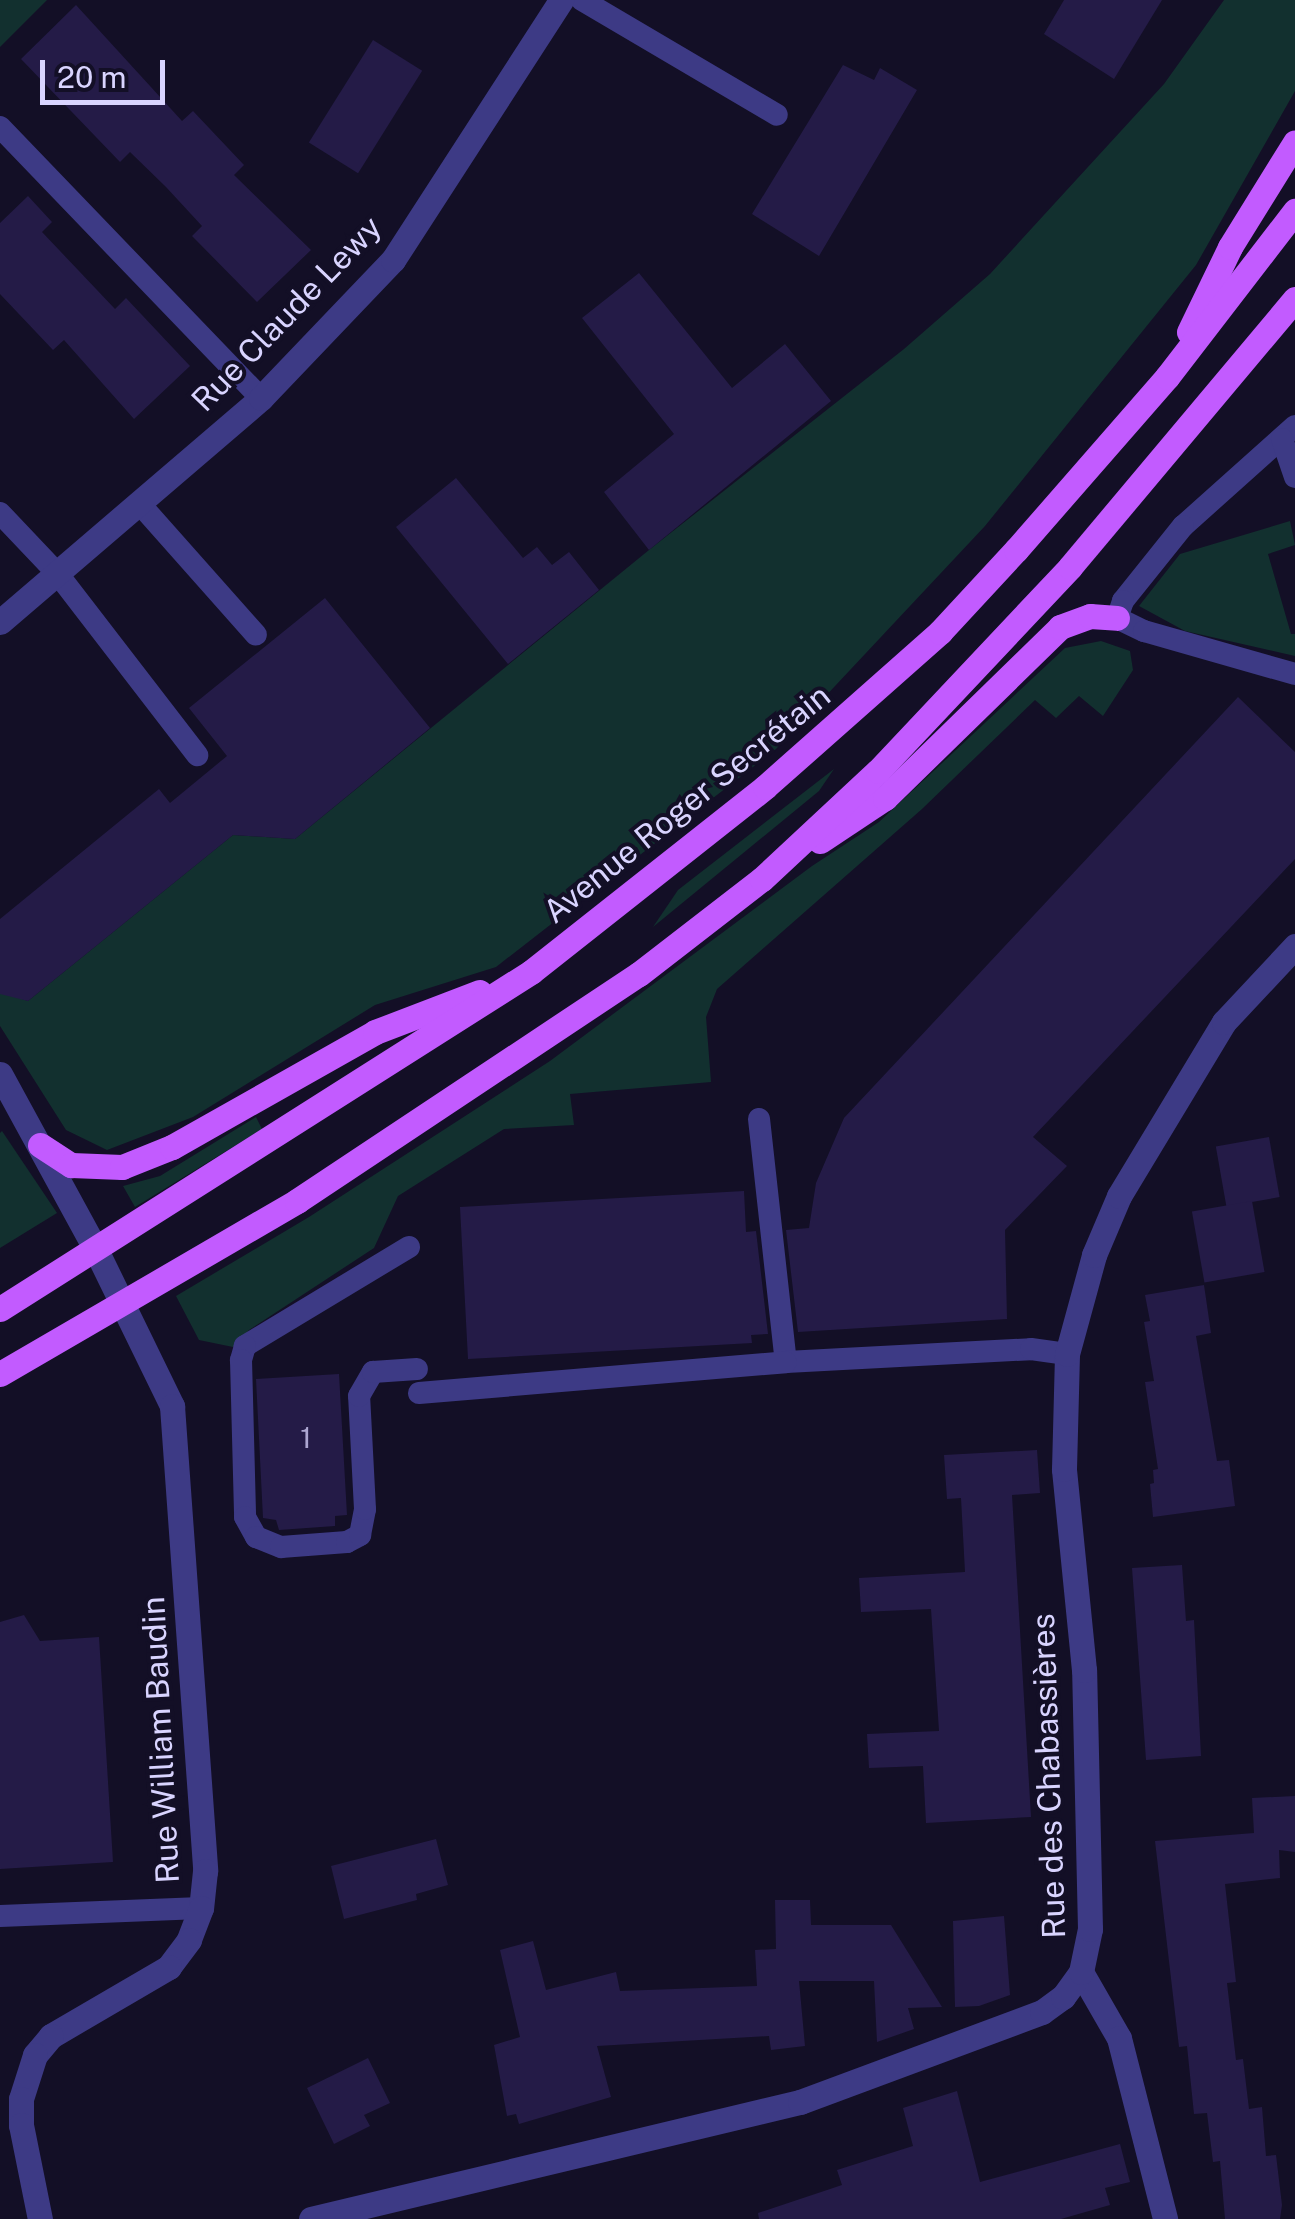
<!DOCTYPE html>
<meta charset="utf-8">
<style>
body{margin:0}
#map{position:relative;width:1295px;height:2219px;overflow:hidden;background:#130f26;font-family:"Public Sans",sans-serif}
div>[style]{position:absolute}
.green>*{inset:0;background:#12302f}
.building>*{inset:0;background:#241b47;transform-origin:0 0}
.lane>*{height:22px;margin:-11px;padding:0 11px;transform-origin:11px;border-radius:11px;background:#3d3a85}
.street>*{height:25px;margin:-12.5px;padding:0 12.5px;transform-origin:12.5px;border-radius:12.5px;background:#3d3a85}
.primary>*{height:25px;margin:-12.5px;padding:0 12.5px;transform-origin:12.5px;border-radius:12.5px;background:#c25bff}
span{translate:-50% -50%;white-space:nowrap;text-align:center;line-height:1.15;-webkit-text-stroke:8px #130f26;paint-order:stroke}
.number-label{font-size:28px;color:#aca6d1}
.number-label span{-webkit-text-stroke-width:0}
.street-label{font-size:32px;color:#d9d4ff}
.scale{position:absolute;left:40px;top:60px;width:125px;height:45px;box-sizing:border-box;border:5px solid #d9d4ff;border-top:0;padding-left:12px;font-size:30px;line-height:35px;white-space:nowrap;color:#d9d4ff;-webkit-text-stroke:8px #130f26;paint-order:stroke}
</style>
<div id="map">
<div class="green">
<i style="clip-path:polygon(0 0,47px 0,0 47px)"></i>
<i style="clip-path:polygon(1224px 0,1295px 0,1295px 91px,1196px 265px,985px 526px,776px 749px,496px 967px,375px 1005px,193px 1117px,107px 1150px,66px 1130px,0 1026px,0 991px,28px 1001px,233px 835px,295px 839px,649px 550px,904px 349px,990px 274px,1164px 84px)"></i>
<i style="clip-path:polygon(1290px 521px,1295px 545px,1268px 554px,1291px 634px,1295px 634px,1295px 656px,1185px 631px,1139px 606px,1180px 554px)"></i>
<i style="clip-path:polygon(1101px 641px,1130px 651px,1133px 670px,1103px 716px,1079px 696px,1056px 718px,1035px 700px,922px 809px,717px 989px,706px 1017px,711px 1082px,570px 1094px,574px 1125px,504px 1129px,398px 1196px,374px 1248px,249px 1330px,233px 1347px,199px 1340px,176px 1296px,309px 1217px,550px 1061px,812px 866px,879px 822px,1065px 648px)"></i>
<i style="clip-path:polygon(834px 769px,819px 791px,653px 927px,678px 890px)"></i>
<i style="clip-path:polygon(256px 1117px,262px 1129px,135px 1207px,123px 1186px,160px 1176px)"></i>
<i style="clip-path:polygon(2px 1131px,57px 1213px,0 1248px,0 1133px)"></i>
</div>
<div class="building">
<i style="clip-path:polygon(1064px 0,1162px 0,1114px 79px,1044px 34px)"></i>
<i style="clip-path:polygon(76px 5px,182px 121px,193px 111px,244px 165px,234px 175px,311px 250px,257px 302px,192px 236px,202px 226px,166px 187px,130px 152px,120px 162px,21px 59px)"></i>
<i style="left:373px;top:40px;width:58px;height:121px;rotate:32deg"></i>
<i style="clip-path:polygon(843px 65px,874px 80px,880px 68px,917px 90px,819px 256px,752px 214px)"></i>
<i style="clip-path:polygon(28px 196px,52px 222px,42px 232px,79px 271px,115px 309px,126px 298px,190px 366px,134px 419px,64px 340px,53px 350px,0 294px,0 223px)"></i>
<i style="clip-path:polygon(639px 273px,732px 388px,785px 344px,831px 401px,649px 550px,604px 492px,674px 434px,582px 318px)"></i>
<i style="clip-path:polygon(456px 478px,523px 558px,537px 547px,552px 565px,569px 552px,599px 590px,508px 664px,396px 527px)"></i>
<i style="clip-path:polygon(325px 598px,430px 728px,295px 839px,233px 835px,28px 1001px,0 994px,0 919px,159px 789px,170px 803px,227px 756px,189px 708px)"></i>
<i style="clip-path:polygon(1238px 697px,1295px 752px,1295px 859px,1033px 1137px,1067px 1166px,1005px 1230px,1007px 1319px,798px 1332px,786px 1230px,809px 1228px,816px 1183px,844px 1118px)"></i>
<i style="left:1269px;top:1137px;width:61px;height:54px;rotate:80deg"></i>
<i style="clip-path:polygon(744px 1191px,746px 1232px,756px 1231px,768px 1334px,751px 1335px,752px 1343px,468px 1359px,460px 1207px)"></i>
<i style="left:1252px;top:1201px;width:72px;height:61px;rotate:80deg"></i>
<i style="clip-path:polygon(1204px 1285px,1211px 1333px,1196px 1336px,1217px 1461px,1229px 1460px,1235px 1506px,1153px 1517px,1150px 1484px,1154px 1483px,1153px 1470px,1158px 1469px,1145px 1382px,1154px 1381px,1144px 1322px,1150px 1321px,1145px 1295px)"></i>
<i style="clip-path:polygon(339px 1374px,347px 1515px,335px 1516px,335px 1526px,279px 1530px,276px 1520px,263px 1518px,256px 1379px)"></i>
<i style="clip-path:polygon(1037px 1450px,1040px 1493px,1012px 1495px,1031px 1817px,926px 1823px,923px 1766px,869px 1768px,867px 1734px,939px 1731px,931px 1609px,861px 1612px,859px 1578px,965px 1572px,961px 1498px,947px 1499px,944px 1455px)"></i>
<i style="clip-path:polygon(1182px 1565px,1186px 1621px,1194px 1620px,1201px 1756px,1146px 1760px,1132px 1568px)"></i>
<i style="clip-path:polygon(24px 1615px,40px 1641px,99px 1637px,113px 1862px,0 1869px,0 1622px)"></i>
<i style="clip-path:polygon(1295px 1796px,1295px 1852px,1279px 1850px,1280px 1878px,1225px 1884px,1236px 1982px,1227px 1983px,1236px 2060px,1243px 2059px,1249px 2109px,1262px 2107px,1266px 2156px,1276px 2155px,1282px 2205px,1280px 2219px,1225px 2219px,1220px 2161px,1213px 2162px,1207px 2113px,1194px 2114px,1187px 2046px,1179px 2047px,1155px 1841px,1254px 1833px,1252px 1798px)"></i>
<i style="clip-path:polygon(436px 1839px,448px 1885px,416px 1894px,417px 1900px,344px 1919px,331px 1866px)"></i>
<i style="clip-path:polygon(775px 1900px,810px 1900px,811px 1925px,891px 1925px,942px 2007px,908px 2008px,914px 2029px,877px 2042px,874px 1981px,799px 1981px,805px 2046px,771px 2050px,769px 2036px,597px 2046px,611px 2097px,519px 2124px,516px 2114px,507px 2116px,494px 2045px,520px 2037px,500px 1950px,533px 1941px,546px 1990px,616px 1972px,620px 1991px,757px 1986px,755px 1950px,776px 1949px)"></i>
<i style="clip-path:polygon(1004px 1916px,1010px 1995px,979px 2006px,955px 2007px,953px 1921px)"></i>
<i style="clip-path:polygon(368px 2058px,390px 2103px,364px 2115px,370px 2126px,334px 2144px,307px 2088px)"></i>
<i style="clip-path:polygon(957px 2091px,980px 2182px,1120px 2144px,1130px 2182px,1105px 2188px,1110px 2205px,1061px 2219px,759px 2219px,758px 2213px,842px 2185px,837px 2170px,913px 2146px,903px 2108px)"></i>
</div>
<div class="lane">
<i style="left:582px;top:0;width:226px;rotate:30.5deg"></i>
<i style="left:0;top:127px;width:376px;rotate:46.1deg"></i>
<i style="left:1295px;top:426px;width:150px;rotate:138.2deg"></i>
<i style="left:1183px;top:526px;width:96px;rotate:128.7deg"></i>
<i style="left:1123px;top:601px;width:18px;rotate:109deg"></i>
<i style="left:1117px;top:618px;width:30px;rotate:26deg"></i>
<i style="left:1144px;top:631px;width:157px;rotate:15.9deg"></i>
<i style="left:1282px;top:439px;width:40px;rotate:71.1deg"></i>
<i style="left:139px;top:503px;width:176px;rotate:48.4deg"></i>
<i style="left:0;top:513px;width:83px;rotate:46.5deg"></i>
<i style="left:57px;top:573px;width:230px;rotate:52.4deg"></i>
<i style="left:759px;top:1119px;width:244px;rotate:83.7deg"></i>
<i style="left:786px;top:1362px;width:245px;rotate:-3deg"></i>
<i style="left:1031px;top:1349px;width:36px;rotate:8deg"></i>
<i style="left:409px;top:1247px;width:192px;rotate:148.9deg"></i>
<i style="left:245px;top:1346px;width:15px;rotate:106deg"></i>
<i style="left:241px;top:1360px;width:157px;rotate:88.5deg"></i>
<i style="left:245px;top:1517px;width:23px;rotate:61deg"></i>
<i style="left:256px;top:1537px;width:27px;rotate:22deg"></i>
<i style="left:281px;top:1547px;width:66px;rotate:-4.3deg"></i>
<i style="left:347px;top:1542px;width:15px;rotate:-28deg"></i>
<i style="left:360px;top:1535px;width:26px;rotate:-79deg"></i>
<i style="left:365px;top:1509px;width:113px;rotate:-93deg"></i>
<i style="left:359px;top:1396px;width:28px;rotate:-60deg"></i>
<i style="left:373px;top:1372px;width:44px;rotate:-3.9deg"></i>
<i style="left:419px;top:1393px;width:368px;rotate:-4.8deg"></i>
<i style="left:0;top:1916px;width:201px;rotate:-2.3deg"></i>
</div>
<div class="street">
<i style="left:0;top:622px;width:344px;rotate:-40.6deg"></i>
<i style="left:261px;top:398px;width:191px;rotate:-46.3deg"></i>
<i style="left:393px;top:260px;width:310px;rotate:-57.1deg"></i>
<i style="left:0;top:1074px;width:200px;rotate:61.4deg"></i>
<i style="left:96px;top:1250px;width:174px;rotate:64deg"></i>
<i style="left:172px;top:1406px;width:466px;rotate:85.9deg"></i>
<i style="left:205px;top:1871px;width:37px;rotate:96deg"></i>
<i style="left:201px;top:1908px;width:34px;rotate:111deg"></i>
<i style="left:189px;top:1940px;width:34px;rotate:127deg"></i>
<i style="left:169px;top:1967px;width:137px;rotate:149.7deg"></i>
<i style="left:51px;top:2036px;width:25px;rotate:130deg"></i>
<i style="left:35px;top:2055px;width:46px;rotate:107.7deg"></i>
<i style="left:21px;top:2099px;width:26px;rotate:90deg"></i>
<i style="left:21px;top:2125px;width:96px;rotate:78.6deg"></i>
<i style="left:1081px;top:1972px;width:76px;rotate:60.1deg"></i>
<i style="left:1119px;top:2038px;width:187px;rotate:75.7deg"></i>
<i style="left:311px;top:2219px;width:503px;rotate:-13.46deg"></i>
<i style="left:800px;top:2102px;width:258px;rotate:-20.4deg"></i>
<i style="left:1042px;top:2012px;width:26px;rotate:-36deg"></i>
<i style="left:1063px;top:1997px;width:31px;rotate:-54deg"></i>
<i style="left:1081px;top:1972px;width:44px;rotate:-78.2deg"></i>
<i style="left:1090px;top:1929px;width:259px;rotate:-91.3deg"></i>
<i style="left:1084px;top:1670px;width:202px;rotate:-95.7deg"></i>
<i style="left:1064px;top:1469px;width:115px;rotate:-88.5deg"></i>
<i style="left:1067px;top:1354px;width:103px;rotate:-74.7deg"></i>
<i style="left:1094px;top:1255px;width:64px;rotate:-67deg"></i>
<i style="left:1119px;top:1196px;width:203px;rotate:-58.9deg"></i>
<i style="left:1224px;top:1022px;width:104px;rotate:-46.9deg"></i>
</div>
<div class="primary">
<i style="left:1189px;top:332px;width:94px;rotate:-64.2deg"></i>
<i style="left:1230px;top:247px;width:123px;rotate:-58.2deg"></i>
<i style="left:820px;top:841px;width:78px;rotate:-33.5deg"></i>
<i style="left:885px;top:798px;width:245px;rotate:-44.3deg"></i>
<i style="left:1060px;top:627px;width:32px;rotate:-20deg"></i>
<i style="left:1090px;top:616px;width:27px;rotate:4deg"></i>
<i style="left:40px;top:1145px;width:37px;rotate:33deg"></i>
<i style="left:71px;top:1165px;width:51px;rotate:2.2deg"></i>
<i style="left:122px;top:1167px;width:54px;rotate:-21.8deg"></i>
<i style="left:172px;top:1147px;width:233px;rotate:-29.5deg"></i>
<i style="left:375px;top:1032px;width:112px;rotate:-20.9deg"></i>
<i style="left:0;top:1309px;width:629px;rotate:-32.4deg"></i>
<i style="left:531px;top:972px;width:298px;rotate:-38.3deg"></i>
<i style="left:765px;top:787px;width:234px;rotate:-41.5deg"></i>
<i style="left:940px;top:632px;width:112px;rotate:-47.2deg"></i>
<i style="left:1016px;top:550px;width:230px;rotate:-48.9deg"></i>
<i style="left:1167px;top:377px;width:210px;rotate:-52.4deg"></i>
<i style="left:0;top:1374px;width:344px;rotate:-30.2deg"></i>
<i style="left:297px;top:1201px;width:410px;rotate:-33.6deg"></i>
<i style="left:639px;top:974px;width:155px;rotate:-37.7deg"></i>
<i style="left:762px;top:879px;width:158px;rotate:-43deg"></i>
<i style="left:878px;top:771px;width:280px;rotate:-46.7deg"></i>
<i style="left:1070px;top:567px;width:350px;rotate:-50deg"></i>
</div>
<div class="number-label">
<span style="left:306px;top:1438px">1</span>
</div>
<div class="street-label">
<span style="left:287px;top:314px;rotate:-46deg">Rue Claude Lewy</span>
<span style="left:687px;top:804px;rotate:-39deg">Avenue Roger Secrétain</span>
<span style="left:161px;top:1740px;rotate:-93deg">Rue William Baudin</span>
<span style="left:1049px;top:1776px;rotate:-92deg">Rue des Chabassières</span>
</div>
<div class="scale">20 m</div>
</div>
